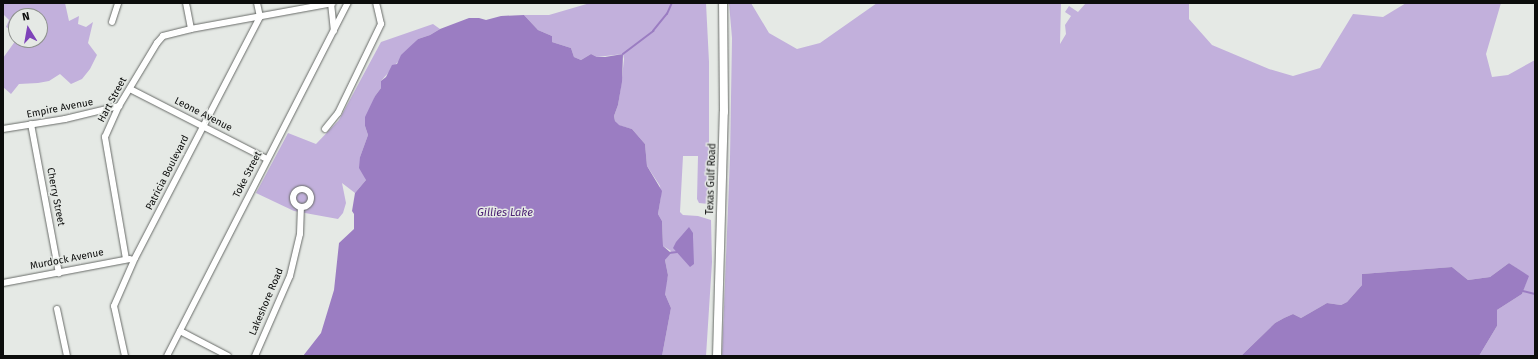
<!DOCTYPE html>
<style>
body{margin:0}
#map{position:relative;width:1538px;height:359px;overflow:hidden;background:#e5e9e5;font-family:"Fira Sans",sans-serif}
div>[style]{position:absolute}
.green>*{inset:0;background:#c2b0dc}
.water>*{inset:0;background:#9b7dc2}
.stream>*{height:1.5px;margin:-0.75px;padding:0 0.75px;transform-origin:0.75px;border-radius:0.75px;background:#9b7dc2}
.roads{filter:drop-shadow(0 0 1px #686b68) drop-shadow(0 0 1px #686b68)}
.minor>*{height:6px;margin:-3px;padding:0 3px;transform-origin:3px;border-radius:3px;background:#fff}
.minor>.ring{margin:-3px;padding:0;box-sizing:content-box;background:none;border:6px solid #fff;border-radius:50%}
.secondary>*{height:8px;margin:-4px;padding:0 4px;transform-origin:4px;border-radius:4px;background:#fff}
span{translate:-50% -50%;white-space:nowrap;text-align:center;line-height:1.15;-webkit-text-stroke:3px #e5e9e5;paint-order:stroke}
.street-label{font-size:10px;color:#0c0d0c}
.water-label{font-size:11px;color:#4c2174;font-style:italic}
.frame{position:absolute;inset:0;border:4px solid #0c0d0c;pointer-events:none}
.north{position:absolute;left:8px;top:8px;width:40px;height:40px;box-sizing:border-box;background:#e5e9e5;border:1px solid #8e918e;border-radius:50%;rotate:349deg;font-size:11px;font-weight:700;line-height:16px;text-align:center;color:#0c0d0c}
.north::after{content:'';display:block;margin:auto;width:14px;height:18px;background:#7e43b9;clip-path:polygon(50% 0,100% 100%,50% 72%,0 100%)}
</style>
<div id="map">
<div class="green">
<i style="clip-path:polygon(evenodd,3px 3px,65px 3px,69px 21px,79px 16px,78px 24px,86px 27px,93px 22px,88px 43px,97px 55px,90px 69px,82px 79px,71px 84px,60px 74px,49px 81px,38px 83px,19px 84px,11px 94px,3px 87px,3px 58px,16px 40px,9px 35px,12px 30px,6px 27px,9px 20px,3px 14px,3px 3px,16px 16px,40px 16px,40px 40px,16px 40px,16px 16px)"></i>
<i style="clip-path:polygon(590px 3px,706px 3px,709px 62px,709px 204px,699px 203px,697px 199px,698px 156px,683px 156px,680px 212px,683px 215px,698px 216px,711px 220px,712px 262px,706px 356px,662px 356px,671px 308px,665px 294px,665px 288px,668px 275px,665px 260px,671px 251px,663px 246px,662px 221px,658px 214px,661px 196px,660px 186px,647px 166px,645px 144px,632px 129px,618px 125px,615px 121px,614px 116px,618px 105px,621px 87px,624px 59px,623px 54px,597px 57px,591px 54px,581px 60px,574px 57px,571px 48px,552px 42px,552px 36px,538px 30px,524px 15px,549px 15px)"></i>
<i style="clip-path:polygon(729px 3px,751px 3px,769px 33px,797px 49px,820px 43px,877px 3px,1061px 3px,1060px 44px,1066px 34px,1065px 25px,1071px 16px,1065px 12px,1069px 6px,1078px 12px,1086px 3px,1189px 3px,1189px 19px,1212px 45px,1269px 69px,1293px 76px,1320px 68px,1353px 14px,1383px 17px,1406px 3px,1501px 3px,1486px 54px,1492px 77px,1508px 75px,1535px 60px,1535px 356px,1479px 356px,1497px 326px,1497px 310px,1522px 294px,1528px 276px,1509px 263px,1490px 277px,1468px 280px,1452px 267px,1362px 274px,1362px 285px,1347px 302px,1341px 305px,1327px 303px,1301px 318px,1293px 314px,1284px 318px,1275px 323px,1241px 356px,722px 356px,730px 158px,732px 38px)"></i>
<i style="clip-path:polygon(433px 24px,440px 29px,430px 35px,418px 39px,381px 81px,381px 88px,375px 96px,365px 126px,368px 135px,360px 157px,366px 180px,355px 193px,342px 183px,346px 203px,343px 213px,338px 219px,294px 211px,256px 193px,288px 133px,316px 144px,339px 120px,381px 42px)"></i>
</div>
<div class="water">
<i style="clip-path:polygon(524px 15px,538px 30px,552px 36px,552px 42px,571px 48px,574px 57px,581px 60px,591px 54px,597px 57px,605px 57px,623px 54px,622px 82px,618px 105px,614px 116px,615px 121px,619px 125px,632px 129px,645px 144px,647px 166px,662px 191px,658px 214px,662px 221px,663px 246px,671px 253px,665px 260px,668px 275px,665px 294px,671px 308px,662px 356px,303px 356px,321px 333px,334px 290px,339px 243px,354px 229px,354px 214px,352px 211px,355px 193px,366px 180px,359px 168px,360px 157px,368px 135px,365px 126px,365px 117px,375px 96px,381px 88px,381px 81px,386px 77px,392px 65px,397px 64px,401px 55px,418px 39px,430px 35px,440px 29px,469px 18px,479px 18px,486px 20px,501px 16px)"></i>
<i style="clip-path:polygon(689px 227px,693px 233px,693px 237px,694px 264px,690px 267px,673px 248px,676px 242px)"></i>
<i style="clip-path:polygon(1509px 263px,1529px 276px,1522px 294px,1497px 310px,1497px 326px,1479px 356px,1241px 356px,1275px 323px,1284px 318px,1293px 314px,1301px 318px,1327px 303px,1341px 305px,1347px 302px,1362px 285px,1362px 274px,1452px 267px,1468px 280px,1490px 277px)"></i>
</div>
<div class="stream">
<i style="left:623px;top:54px;width:38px;rotate:-37deg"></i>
<i style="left:653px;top:31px;width:22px;rotate:-51deg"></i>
<i style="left:667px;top:14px;width:12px;rotate:-66deg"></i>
<i style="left:669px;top:253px;width:8px;rotate:-7deg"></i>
<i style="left:1523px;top:291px;width:12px;rotate:14deg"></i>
</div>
<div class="roads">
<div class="minor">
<i style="left:186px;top:3px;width:26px;rotate:79deg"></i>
<i style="left:331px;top:3px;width:28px;rotate:84deg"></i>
<i style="left:112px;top:22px;width:20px;rotate:-72deg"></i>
<i style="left:130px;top:89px;width:154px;rotate:27.1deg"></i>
<i style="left:31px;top:124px;width:152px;rotate:79.4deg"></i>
<i style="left:3px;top:129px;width:63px;rotate:-9.2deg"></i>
<i style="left:65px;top:119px;width:56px;rotate:-13.5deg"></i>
<i style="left:325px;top:129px;width:21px;rotate:-51deg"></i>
<i style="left:338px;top:113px;width:99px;rotate:-64.2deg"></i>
<i style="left:381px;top:24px;width:22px;rotate:-103deg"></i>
<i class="ring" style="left:293px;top:189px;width:12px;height:12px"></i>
<i style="left:126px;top:259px;width:124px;rotate:-99.8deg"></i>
<i style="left:105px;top:137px;width:34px;rotate:-66deg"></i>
<i style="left:119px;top:106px;width:74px;rotate:-58.9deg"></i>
<i style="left:157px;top:43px;width:9px;rotate:-49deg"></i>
<i style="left:163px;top:36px;width:29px;rotate:-14deg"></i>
<i style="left:191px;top:29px;width:144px;rotate:-10.4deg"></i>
<i style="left:3px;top:283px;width:129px;rotate:-10.7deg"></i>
<i style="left:57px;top:309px;width:48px;rotate:78deg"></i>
<i style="left:180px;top:331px;width:54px;rotate:27.5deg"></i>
<i style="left:125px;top:356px;width:51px;rotate:-102.4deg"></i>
<i style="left:114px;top:306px;width:52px;rotate:-66.4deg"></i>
<i style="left:135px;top:258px;width:271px;rotate:-62.6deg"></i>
<i style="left:260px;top:17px;width:14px;rotate:-102deg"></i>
<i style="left:167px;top:356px;width:397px;rotate:-62.9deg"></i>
<i style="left:255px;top:356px;width:87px;rotate:-66.4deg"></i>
<i style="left:290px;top:276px;width:43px;rotate:-76.6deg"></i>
<i style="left:300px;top:234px;width:27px;rotate:-88deg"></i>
</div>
<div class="secondary">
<i style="left:717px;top:356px;width:244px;rotate:-88.4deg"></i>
<i style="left:724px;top:112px;width:109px;rotate:-90.5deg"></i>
</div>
</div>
<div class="street-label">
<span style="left:113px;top:100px;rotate:-62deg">Hart Street</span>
<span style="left:60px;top:109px;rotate:-11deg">Empire Avenue</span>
<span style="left:203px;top:115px;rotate:27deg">Leone Avenue</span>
<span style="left:168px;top:173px;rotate:-63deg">Patricia Boulevard</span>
<span style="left:248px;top:175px;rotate:-63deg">Toke Street</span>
<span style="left:712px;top:179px;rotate:-88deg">Texas Gulf Road</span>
<span style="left:55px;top:197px;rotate:79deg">Cherry Street</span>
<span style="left:67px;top:260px;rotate:-11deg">Murdock Avenue</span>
<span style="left:267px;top:302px;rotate:-67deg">Lakeshore Road</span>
</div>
<div class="water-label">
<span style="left:505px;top:213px">Gillies Lake</span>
</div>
<div class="frame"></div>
<div class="north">N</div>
</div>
